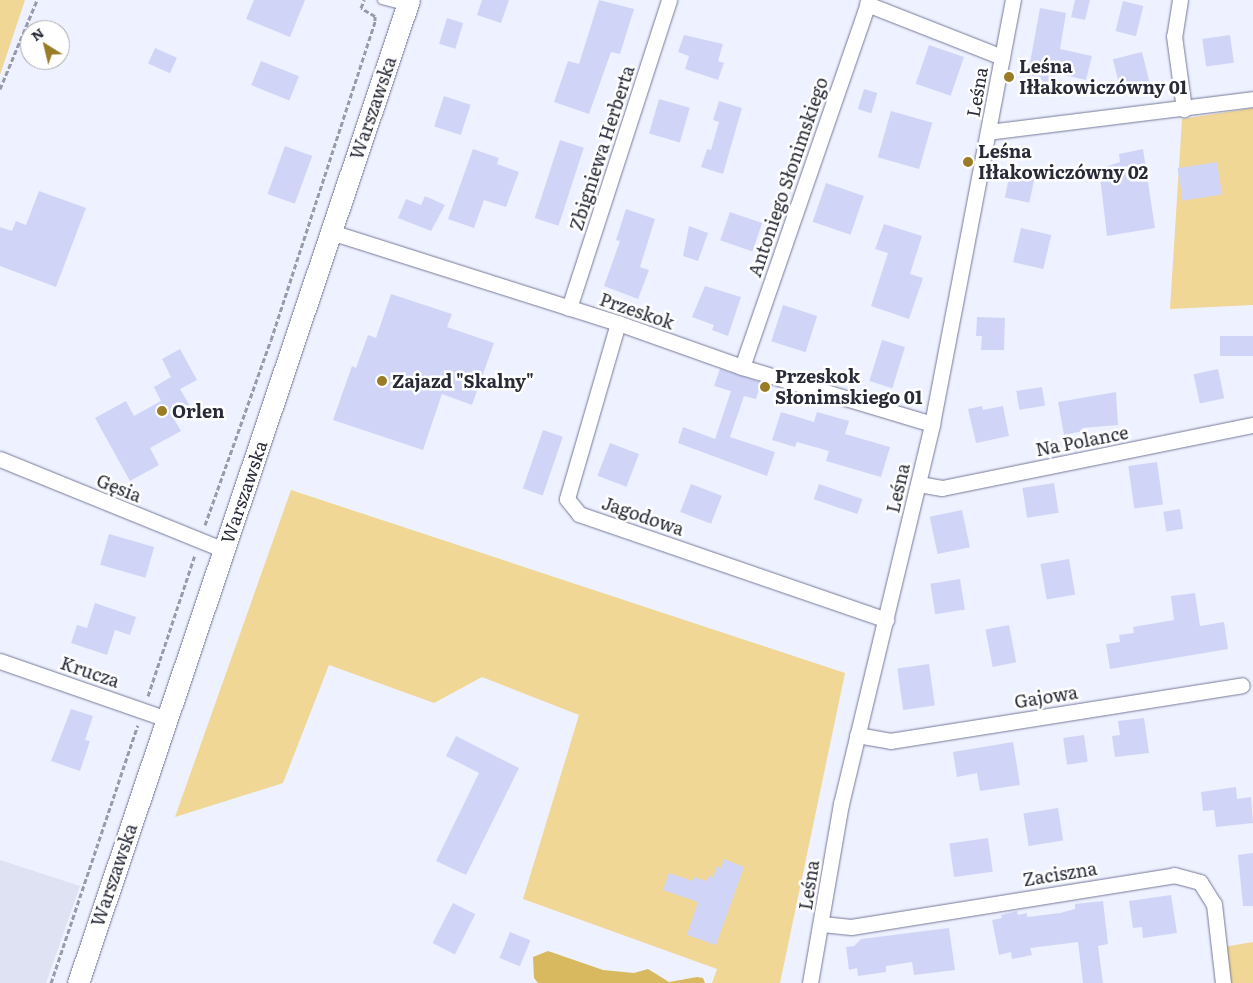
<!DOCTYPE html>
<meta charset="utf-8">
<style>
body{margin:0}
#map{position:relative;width:1253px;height:983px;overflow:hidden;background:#eef1ff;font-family:Literata,serif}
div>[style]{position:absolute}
.built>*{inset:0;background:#dfe2f3}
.green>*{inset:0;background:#f0d796}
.water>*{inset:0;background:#d9b960}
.building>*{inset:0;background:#d0d5f8;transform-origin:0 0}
.path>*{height:3px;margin-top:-1.5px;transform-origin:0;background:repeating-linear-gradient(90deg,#999ba9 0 5px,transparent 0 7.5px)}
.roads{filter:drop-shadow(0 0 1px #757999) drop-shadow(0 0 1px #757999)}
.lane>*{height:8px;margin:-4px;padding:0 4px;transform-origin:4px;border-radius:4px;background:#fff}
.street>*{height:15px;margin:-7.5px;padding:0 7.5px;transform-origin:7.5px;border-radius:7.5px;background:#fff}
.secondary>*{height:21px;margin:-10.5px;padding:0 10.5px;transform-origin:10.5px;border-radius:10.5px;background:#fff}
.dots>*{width:14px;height:14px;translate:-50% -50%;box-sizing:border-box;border:2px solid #fff;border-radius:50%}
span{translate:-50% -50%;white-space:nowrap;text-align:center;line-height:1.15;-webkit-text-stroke:5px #fff;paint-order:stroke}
.poi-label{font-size:18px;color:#282a37;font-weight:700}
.left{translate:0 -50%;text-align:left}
.street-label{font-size:18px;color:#282a37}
.north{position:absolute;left:20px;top:20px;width:50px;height:50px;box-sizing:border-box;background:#fff;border:1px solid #a9aaaf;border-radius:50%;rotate:324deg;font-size:14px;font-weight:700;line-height:20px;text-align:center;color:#282a37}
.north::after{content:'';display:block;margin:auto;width:18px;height:22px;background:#997c25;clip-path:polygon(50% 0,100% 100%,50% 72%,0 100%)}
</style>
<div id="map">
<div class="built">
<i style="clip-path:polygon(0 860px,80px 886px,46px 983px,0 983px)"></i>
</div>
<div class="green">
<i style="clip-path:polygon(0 0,25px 0,0 75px)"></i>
<i style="clip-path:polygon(1253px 108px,1253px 305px,1170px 309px,1182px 119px)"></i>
<i style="clip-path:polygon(291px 490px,845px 673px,780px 983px,712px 983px,717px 969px,523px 899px,579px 715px,482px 677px,434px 703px,329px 665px,283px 783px,175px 817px)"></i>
<i style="clip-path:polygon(1253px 942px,1253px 983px,1228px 983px,1223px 947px)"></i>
</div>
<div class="water">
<i style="clip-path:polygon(548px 951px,603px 970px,634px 973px,648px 969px,669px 982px,697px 977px,703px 978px,705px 983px,538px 983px,534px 978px,533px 957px)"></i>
</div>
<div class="building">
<i style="clip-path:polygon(254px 0,305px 0,290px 37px,246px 19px)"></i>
<i style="clip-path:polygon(482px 0,509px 0,501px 23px,477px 15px)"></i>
<i style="clip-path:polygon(599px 0,634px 9px,620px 54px,611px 52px,589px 114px,554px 102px,568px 61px,579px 64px)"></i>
<i style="clip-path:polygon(1075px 0,1090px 0,1085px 20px,1071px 17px)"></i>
<i style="left:1123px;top:1px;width:21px;height:31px;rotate:14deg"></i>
<i style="clip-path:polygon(1040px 8px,1066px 13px,1060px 49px,1092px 56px,1086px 80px,1055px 73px,1051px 90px,1026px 85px)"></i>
<i style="left:447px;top:18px;width:17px;height:27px;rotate:17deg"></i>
<i style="clip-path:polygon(684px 35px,723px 44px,718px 61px,724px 63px,718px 80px,685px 69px,689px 56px,678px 52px)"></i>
<i style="left:1230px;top:35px;width:28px;height:28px;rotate:82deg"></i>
<i style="left:929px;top:45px;width:37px;height:41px;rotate:19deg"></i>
<i style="left:155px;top:48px;width:24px;height:17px;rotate:24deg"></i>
<i style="left:1142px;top:52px;width:30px;height:30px;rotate:76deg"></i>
<i style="left:261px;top:61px;width:41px;height:26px;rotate:22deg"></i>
<i style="left:864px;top:89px;width:14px;height:21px;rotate:17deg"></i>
<i style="left:444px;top:96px;width:28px;height:32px;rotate:18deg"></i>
<i style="left:659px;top:99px;width:32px;height:36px;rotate:16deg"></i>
<i style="clip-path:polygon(719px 101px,742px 108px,723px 174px,701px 167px,707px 149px,711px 150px,719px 122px,713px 120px)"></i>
<i style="left:891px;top:111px;width:43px;height:48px;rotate:16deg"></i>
<i style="left:560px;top:140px;width:25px;height:82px;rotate:18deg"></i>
<i style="left:285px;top:146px;width:29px;height:51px;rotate:20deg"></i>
<i style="clip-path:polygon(473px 149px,499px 158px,497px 164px,519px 172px,506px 207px,484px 200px,474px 228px,448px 219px)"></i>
<i style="clip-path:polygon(1143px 149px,1155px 228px,1107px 236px,1099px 169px,1120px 162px,1119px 154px)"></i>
<i style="left:1217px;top:162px;width:33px;height:40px;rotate:81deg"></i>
<i style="left:1010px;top:173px;width:25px;height:25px;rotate:12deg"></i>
<i style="left:826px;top:183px;width:40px;height:41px;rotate:19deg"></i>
<i style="clip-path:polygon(39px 191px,86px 208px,56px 287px,0 266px,0 227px,12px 231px,16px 221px,26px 225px)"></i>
<i style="clip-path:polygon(425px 196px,445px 205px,431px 231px,398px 218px,406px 199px,421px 205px)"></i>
<i style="clip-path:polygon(626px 209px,655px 219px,640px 267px,649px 270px,638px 299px,604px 286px,620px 241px,616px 240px)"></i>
<i style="left:730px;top:212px;width:34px;height:30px;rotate:19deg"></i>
<i style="clip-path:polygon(884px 224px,922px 236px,910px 274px,923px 278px,909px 319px,871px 306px,888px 253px,875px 249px)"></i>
<i style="clip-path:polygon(689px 226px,708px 233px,698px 261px,683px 256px)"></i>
<i style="left:1021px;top:228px;width:31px;height:35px;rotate:13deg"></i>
<i style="clip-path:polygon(705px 286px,741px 297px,728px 336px,712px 330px,714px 325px,692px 317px)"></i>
<i style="clip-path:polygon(391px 294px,452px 314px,447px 327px,494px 343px,472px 405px,442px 394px,423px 450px,333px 420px,352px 366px,356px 368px,368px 335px,376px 338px)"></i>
<i style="left:783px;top:305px;width:36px;height:38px;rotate:18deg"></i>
<i style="clip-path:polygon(977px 317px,1005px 318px,1004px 350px,981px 350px,982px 336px,976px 336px)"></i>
<i style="left:1253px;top:336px;width:20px;height:33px;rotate:90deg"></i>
<i style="left:882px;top:340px;width:24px;height:43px;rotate:17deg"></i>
<i style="clip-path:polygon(180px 349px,197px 380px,180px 389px,190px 406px,172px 416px,181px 431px,150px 448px,159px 465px,130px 481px,95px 418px,126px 401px,134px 416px,161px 401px,154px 387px,171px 377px,162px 359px)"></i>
<i style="clip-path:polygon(720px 369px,761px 382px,756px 399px,744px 396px,730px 437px,775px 452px,767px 476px,678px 443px,683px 427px,715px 439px,731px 391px,714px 386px)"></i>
<i style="left:1218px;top:369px;width:30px;height:25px;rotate:78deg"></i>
<i style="left:1042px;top:387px;width:19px;height:26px;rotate:81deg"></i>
<i style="clip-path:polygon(1116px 392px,1118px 425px,1082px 428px,1083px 431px,1064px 435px,1058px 402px)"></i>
<i style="clip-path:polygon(982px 406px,983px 410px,1003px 406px,1009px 436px,976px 443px,968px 409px)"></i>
<i style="clip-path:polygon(781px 412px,814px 422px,817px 412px,849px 421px,845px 434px,890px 447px,881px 477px,826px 461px,829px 451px,797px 442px,795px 447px,772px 440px)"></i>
<i style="left:543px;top:430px;width:21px;height:62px;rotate:19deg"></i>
<i style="left:610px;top:443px;width:31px;height:35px;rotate:21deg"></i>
<i style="left:1157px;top:462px;width:43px;height:29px;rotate:82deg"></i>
<i style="left:1054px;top:483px;width:30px;height:32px;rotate:81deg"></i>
<i style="left:691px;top:484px;width:33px;height:30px;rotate:21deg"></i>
<i style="left:819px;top:484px;width:46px;height:16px;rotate:19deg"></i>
<i style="left:1180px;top:509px;width:20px;height:17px;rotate:81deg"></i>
<i style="left:962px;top:510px;width:38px;height:33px;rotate:78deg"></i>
<i style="left:109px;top:534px;width:47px;height:32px;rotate:16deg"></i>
<i style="left:1069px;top:559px;width:36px;height:29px;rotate:80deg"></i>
<i style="left:960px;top:579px;width:31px;height:30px;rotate:81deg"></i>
<i style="clip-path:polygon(1195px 593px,1200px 626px,1224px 622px,1228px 649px,1110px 669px,1106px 644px,1120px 642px,1119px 635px,1134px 633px,1133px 627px,1174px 620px,1171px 596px)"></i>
<i style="clip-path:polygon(95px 603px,136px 617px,130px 635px,115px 630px,107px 655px,71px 643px,77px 625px,87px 628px)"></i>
<i style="left:1009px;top:625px;width:38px;height:24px;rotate:79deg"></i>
<i style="left:929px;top:664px;width:42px;height:32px;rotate:82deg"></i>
<i style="clip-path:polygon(71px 709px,93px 716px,85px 740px,90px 741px,80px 771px,51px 761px)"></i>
<i style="clip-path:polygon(1144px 718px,1149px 753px,1115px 757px,1112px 736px,1120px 735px,1118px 721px)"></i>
<i style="left:1084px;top:735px;width:27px;height:21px;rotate:82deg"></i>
<i style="clip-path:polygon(456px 736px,519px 768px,466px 875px,436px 861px,479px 773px,446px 756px)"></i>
<i style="clip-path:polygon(1013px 742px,1020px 785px,980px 791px,977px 773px,957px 777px,953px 752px)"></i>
<i style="clip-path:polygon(1236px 787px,1237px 799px,1251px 797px,1253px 823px,1216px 827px,1214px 810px,1203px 811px,1201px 792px)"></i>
<i style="left:1058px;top:808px;width:33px;height:35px;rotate:81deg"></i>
<i style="left:988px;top:838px;width:34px;height:39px;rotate:82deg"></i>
<i style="clip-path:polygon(1253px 853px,1253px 906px,1243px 906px,1238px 855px)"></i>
<i style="clip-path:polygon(724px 859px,744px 867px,716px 945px,687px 935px,698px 902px,663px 890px,669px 873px,693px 881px,694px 877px,707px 881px,709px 876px,713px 877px,717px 866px,721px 868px)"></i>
<i style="clip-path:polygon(1171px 895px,1177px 933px,1143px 938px,1142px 927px,1133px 928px,1129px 901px)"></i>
<i style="clip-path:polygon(1103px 901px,1108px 944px,1098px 946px,1103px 983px,1083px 983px,1078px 942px,1030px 948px,1032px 955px,1012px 959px,1011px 952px,999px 955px,992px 920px,1002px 918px,1001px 915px,1017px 911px,1018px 915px,1027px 913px,1027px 917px,1060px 913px,1075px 909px,1075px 904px)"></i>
<i style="left:453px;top:903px;width:25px;height:45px;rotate:27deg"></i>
<i style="clip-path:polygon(949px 928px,955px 970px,914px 975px,912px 962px,886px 966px,886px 972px,858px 976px,857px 968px,849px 970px,846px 947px,854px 946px,861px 939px)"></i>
<i style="left:510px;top:932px;width:22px;height:28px;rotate:22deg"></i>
</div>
<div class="path">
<i style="left:0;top:89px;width:96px;rotate:-67.4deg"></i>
<i style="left:205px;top:525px;width:196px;rotate:-70.4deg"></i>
<i style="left:271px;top:340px;width:336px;rotate:-71.9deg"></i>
<i style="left:375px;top:21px;width:5px;rotate:-90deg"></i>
<i style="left:375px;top:16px;width:16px;rotate:-150deg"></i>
<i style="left:361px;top:8px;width:9px;rotate:-69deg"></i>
<i style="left:148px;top:696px;width:149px;rotate:-71.6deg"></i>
<i style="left:51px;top:983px;width:272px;rotate:-71.4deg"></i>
</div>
<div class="roads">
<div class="lane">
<i style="left:382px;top:0;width:23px;rotate:15deg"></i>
</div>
<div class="street">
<i style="left:1180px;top:0;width:36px;rotate:99deg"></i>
<i style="left:1174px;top:36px;width:74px;rotate:82.2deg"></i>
<i style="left:867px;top:4px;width:145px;rotate:21.4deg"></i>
<i style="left:988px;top:132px;width:267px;rotate:-7.1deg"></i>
<i style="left:331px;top:232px;width:301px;rotate:17.6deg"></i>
<i style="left:618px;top:323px;width:132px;rotate:19.5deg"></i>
<i style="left:742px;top:367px;width:198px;rotate:16.7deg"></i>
<i style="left:569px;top:308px;width:324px;rotate:-72deg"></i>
<i style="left:618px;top:323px;width:183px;rotate:106.2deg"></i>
<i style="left:567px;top:499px;width:19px;rotate:51deg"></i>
<i style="left:579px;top:514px;width:325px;rotate:19deg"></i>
<i style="left:742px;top:367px;width:388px;rotate:-70.9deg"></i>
<i style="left:0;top:459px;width:242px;rotate:22.1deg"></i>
<i style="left:919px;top:484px;width:23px;rotate:10deg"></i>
<i style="left:942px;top:488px;width:317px;rotate:-11.5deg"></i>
<i style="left:0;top:661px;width:177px;rotate:19.2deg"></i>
<i style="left:857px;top:735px;width:34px;rotate:10deg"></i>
<i style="left:890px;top:741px;width:356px;rotate:-9deg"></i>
<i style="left:822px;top:924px;width:29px;rotate:6deg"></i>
<i style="left:851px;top:927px;width:327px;rotate:-9.1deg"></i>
<i style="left:1174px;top:875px;width:27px;rotate:15deg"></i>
<i style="left:1200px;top:882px;width:26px;rotate:58deg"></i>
<i style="left:1214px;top:904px;width:80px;rotate:83.5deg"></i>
<i style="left:810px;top:983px;width:182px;rotate:-80.2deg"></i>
<i style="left:841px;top:804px;width:391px;rotate:-76.5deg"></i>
<i style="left:932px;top:424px;width:432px;rotate:-79.2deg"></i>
</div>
<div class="secondary">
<i style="left:78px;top:983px;width:1037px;rotate:-71.39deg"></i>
</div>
</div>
<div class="dots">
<i style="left:1009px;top:77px;background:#997c25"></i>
<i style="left:968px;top:162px;background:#997c25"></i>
<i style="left:382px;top:381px;background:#997c25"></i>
<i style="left:765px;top:387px;background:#997c25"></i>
<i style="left:162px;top:411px;background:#997c25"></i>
</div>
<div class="poi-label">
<span class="left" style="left:1019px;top:77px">Leśna<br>Iłłakowiczówny 01</span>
<span class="left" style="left:978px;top:162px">Leśna<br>Iłłakowiczówny 02</span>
<span class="left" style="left:775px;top:387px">Przeskok<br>Słonimskiego 01</span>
<span class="left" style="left:392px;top:381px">Zajazd "Skalny"</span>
<span class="left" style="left:172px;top:411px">Orlen</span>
</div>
<div class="street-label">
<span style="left:977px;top:92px;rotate:-80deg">Leśna</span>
<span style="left:373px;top:108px;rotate:-71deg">Warszawska</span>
<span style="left:602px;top:148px;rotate:-72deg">Zbigniewa Herberta</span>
<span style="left:788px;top:177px;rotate:-71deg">Antoniego Słonimskiego</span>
<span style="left:637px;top:311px;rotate:19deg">Przeskok</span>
<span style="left:1082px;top:441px;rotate:-11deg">Na Polance</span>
<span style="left:119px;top:488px;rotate:22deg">Gęsia</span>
<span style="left:898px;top:488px;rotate:-77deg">Leśna</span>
<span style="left:244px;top:492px;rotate:-71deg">Warszawska</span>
<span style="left:643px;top:516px;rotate:19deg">Jagodowa</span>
<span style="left:90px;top:672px;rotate:19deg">Krucza</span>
<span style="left:1046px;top:697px;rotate:-9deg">Gajowa</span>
<span style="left:1060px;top:874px;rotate:-9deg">Zaciszna</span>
<span style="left:114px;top:875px;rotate:-71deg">Warszawska</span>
<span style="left:809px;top:885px;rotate:-81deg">Leśna</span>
</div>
<div class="north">N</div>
</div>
